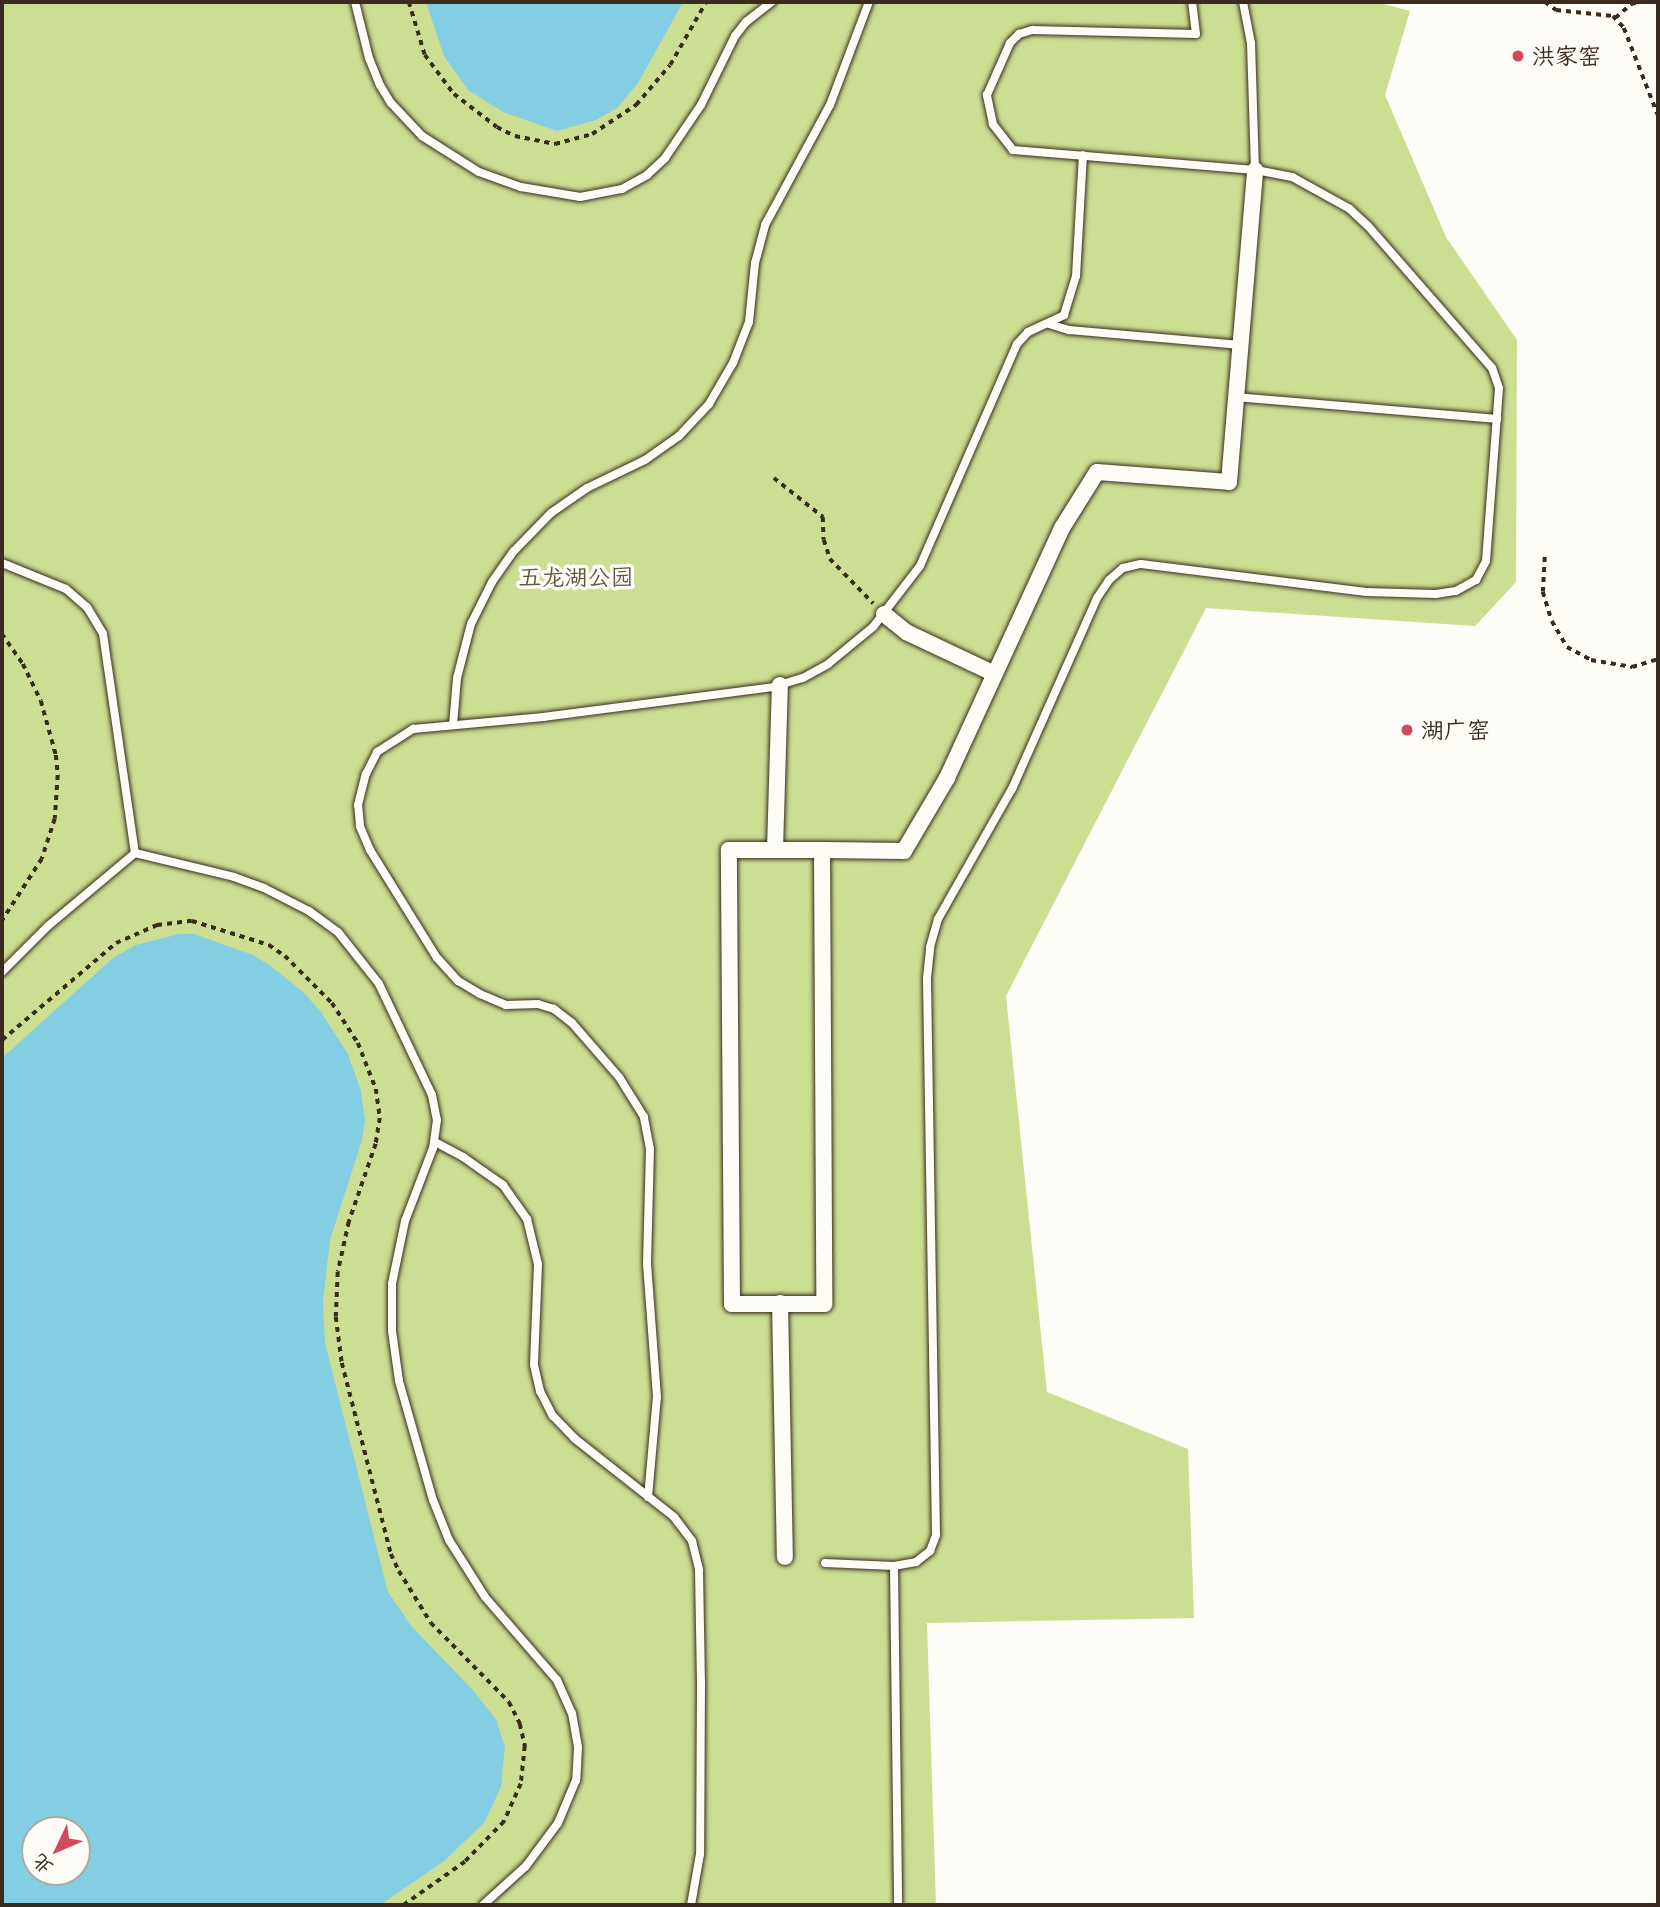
<!DOCTYPE html>
<meta charset="utf-8">
<style>
body{margin:0}
#map{position:relative;width:1660px;height:1907px;overflow:hidden;background:#fdfcf7;font-family:"Patrick Hand","LXGW WenKai TC",sans-serif}
div>[style]{position:absolute}
.green>*{inset:0;background:#cbde92}
.water>*{inset:0;background:#83cee3}
.path>*{height:3.5px;margin-top:-1.75px;transform-origin:0;background:repeating-linear-gradient(90deg,#3b2a1e 0 5px,transparent 0 10px)}
.roads{filter:drop-shadow(0 0 2px #3b2a1e) drop-shadow(0 0 2px #3b2a1e)}
.lane>*{height:8px;margin:-4px;padding:0 4px;transform-origin:4px;border-radius:4px;background:#fdfcf7}
.street>*{height:16px;margin:-8px;padding:0 8px;transform-origin:8px;border-radius:8px;background:#fdfcf7}
.dots>*{width:19px;height:19px;translate:-50% -50%;box-sizing:border-box;border:4px solid #fdfcf7;border-radius:50%}
span{translate:-50% -50%;white-space:nowrap;text-align:center;line-height:1.15;-webkit-text-stroke:7px #fdfcf7;paint-order:stroke}
.poi-label{font-size:23px;color:#3b2a1e}
.left{translate:0 -50%;text-align:left}
.park-label{font-size:23px;color:#5f573b}
.frame{position:absolute;inset:0;border:4px solid #3b2a1e;pointer-events:none}
.north{position:absolute;left:21px;top:1816px;width:70px;height:70px;box-sizing:border-box;background:#fdfcf7;border:2px solid #afa8a0;border-radius:50%;rotate:226deg;font-size:19px;font-weight:700;line-height:28px;text-align:center;color:#3b2a1e}
.north::after{content:'';display:block;margin:auto;width:24px;height:32px;background:#d1495b;clip-path:polygon(50% 0,100% 100%,50% 72%,0 100%)}
</style>
<div id="map">
<div class="green">
<i style="clip-path:polygon(evenodd,2px 2px,1376px 2px,1410px 11px,1385px 95px,1446px 237px,1517px 340px,1516px 582px,1475px 626px,1206px 608px,1006px 996px,1047px 1392px,1188px 1449px,1194px 1618px,927px 1623px,936px 1905px,2px 1905px,2px 2px,35px 1830px,77px 1830px,77px 1872px,35px 1872px,35px 1830px)"></i>
</div>
<div class="water">
<i style="clip-path:polygon(426px 2px,683px 2px,638px 83px,617px 108px,596px 120px,557px 131px,503px 112px,468px 90px,444px 56px)"></i>
<i style="clip-path:polygon(evenodd,179px 934px,194px 934px,253px 955px,271px 966px,305px 994px,321px 1012px,348px 1054px,361px 1091px,365px 1120px,362px 1140px,330px 1240px,323px 1301px,325px 1343px,388px 1592px,412px 1627px,471px 1688px,496px 1719px,505px 1747px,501px 1787px,484px 1823px,444px 1861px,380px 1905px,2px 1905px,2px 1058px,113px 958px,136px 945px,179px 934px,35px 1830px,77px 1830px,77px 1872px,35px 1872px,35px 1830px)"></i>
</div>
<div class="path">
<i style="left:409px;top:2px;width:55px;rotate:73.2deg"></i>
<i style="left:425px;top:55px;width:49px;rotate:53.4deg"></i>
<i style="left:454px;top:94px;width:54px;rotate:37.5deg"></i>
<i style="left:497px;top:127px;width:20px;rotate:27deg"></i>
<i style="left:515px;top:136px;width:41px;rotate:11.3deg"></i>
<i style="left:555px;top:144px;width:38px;rotate:-15deg"></i>
<i style="left:592px;top:134px;width:53px;rotate:-33.4deg"></i>
<i style="left:636px;top:105px;width:52px;rotate:-49.6deg"></i>
<i style="left:670px;top:65px;width:73px;rotate:-60.3deg"></i>
<i style="left:1545px;top:2px;width:14px;rotate:36deg"></i>
<i style="left:1556px;top:10px;width:57px;rotate:6deg"></i>
<i style="left:1613px;top:16px;width:16px;rotate:47deg"></i>
<i style="left:1624px;top:28px;width:93px;rotate:68.7deg"></i>
<i style="left:1615px;top:18px;width:21px;rotate:-41deg"></i>
<i style="left:1631px;top:4px;width:8px;rotate:-14deg"></i>
<i style="left:774px;top:478px;width:63px;rotate:38.5deg"></i>
<i style="left:823px;top:517px;width:23px;rotate:88deg"></i>
<i style="left:824px;top:540px;width:20px;rotate:72deg"></i>
<i style="left:830px;top:559px;width:62px;rotate:45.7deg"></i>
<i style="left:1545px;top:557px;width:35px;rotate:93deg"></i>
<i style="left:1543px;top:592px;width:30px;rotate:73deg"></i>
<i style="left:1552px;top:621px;width:30px;rotate:60deg"></i>
<i style="left:1567px;top:647px;width:27px;rotate:28deg"></i>
<i style="left:1591px;top:660px;width:42px;rotate:9.7deg"></i>
<i style="left:1632px;top:667px;width:27px;rotate:-17deg"></i>
<i style="left:2px;top:634px;width:37px;rotate:55deg"></i>
<i style="left:23px;top:664px;width:41px;rotate:64.1deg"></i>
<i style="left:41px;top:701px;width:56px;rotate:74.5deg"></i>
<i style="left:56px;top:755px;width:20px;rotate:84deg"></i>
<i style="left:58px;top:775px;width:44px;rotate:93.9deg"></i>
<i style="left:55px;top:819px;width:42px;rotate:108deg"></i>
<i style="left:42px;top:859px;width:74px;rotate:122.8deg"></i>
<i style="left:2px;top:1040px;width:150px;rotate:-40.4deg"></i>
<i style="left:116px;top:943px;width:45px;rotate:-23.7deg"></i>
<i style="left:157px;top:925px;width:35px;rotate:-7deg"></i>
<i style="left:192px;top:921px;width:81px;rotate:17.3deg"></i>
<i style="left:269px;top:945px;width:19px;rotate:35deg"></i>
<i style="left:285px;top:956px;width:66px;rotate:45deg"></i>
<i style="left:332px;top:1003px;width:48px;rotate:57deg"></i>
<i style="left:358px;top:1043px;width:49px;rotate:68.6deg"></i>
<i style="left:376px;top:1089px;width:29px;rotate:82deg"></i>
<i style="left:380px;top:1118px;width:26px;rotate:99deg"></i>
<i style="left:376px;top:1144px;width:83px;rotate:109.1deg"></i>
<i style="left:349px;top:1222px;width:51px;rotate:102.4deg"></i>
<i style="left:338px;top:1272px;width:45px;rotate:92.5deg"></i>
<i style="left:336px;top:1317px;width:46px;rotate:82.6deg"></i>
<i style="left:342px;top:1363px;width:197px;rotate:75.6deg"></i>
<i style="left:391px;top:1554px;width:19px;rotate:65deg"></i>
<i style="left:399px;top:1571px;width:61px;rotate:58.4deg"></i>
<i style="left:431px;top:1623px;width:111px;rotate:45.4deg"></i>
<i style="left:509px;top:1702px;width:25px;rotate:63deg"></i>
<i style="left:520px;top:1724px;width:23px;rotate:77deg"></i>
<i style="left:525px;top:1746px;width:38px;rotate:96deg"></i>
<i style="left:521px;top:1784px;width:42px;rotate:114.1deg"></i>
<i style="left:504px;top:1822px;width:56px;rotate:134.3deg"></i>
<i style="left:465px;top:1862px;width:75px;rotate:144.8deg"></i>
</div>
<div class="roads">
<div class="lane">
<i style="left:355px;top:2px;width:58px;rotate:76deg"></i>
<i style="left:369px;top:58px;width:29px;rotate:68deg"></i>
<i style="left:380px;top:85px;width:21px;rotate:59deg"></i>
<i style="left:391px;top:103px;width:45px;rotate:46.8deg"></i>
<i style="left:422px;top:136px;width:67px;rotate:32.3deg"></i>
<i style="left:479px;top:172px;width:45px;rotate:19.7deg"></i>
<i style="left:521px;top:187px;width:60px;rotate:9.6deg"></i>
<i style="left:580px;top:197px;width:43px;rotate:-10.8deg"></i>
<i style="left:622px;top:189px;width:29px;rotate:-29deg"></i>
<i style="left:647px;top:175px;width:25px;rotate:-43deg"></i>
<i style="left:665px;top:158px;width:64px;rotate:-55.8deg"></i>
<i style="left:701px;top:105px;width:77px;rotate:-63.8deg"></i>
<i style="left:735px;top:36px;width:18px;rotate:-52deg"></i>
<i style="left:746px;top:22px;width:33px;rotate:-38deg"></i>
<i style="left:1243px;top:2px;width:42px;rotate:79deg"></i>
<i style="left:1251px;top:43px;width:127px;rotate:88.2deg"></i>
<i style="left:1049px;top:324px;width:21px;rotate:17deg"></i>
<i style="left:1069px;top:330px;width:172px;rotate:5deg"></i>
<i style="left:1236px;top:397px;width:262px;rotate:4.8deg"></i>
<i style="left:2px;top:563px;width:69px;rotate:22.1deg"></i>
<i style="left:66px;top:589px;width:28px;rotate:41deg"></i>
<i style="left:87px;top:607px;width:31px;rotate:59deg"></i>
<i style="left:103px;top:634px;width:221px;rotate:81.7deg"></i>
<i style="left:453px;top:725px;width:47px;rotate:-85.1deg"></i>
<i style="left:457px;top:678px;width:56px;rotate:-75.5deg"></i>
<i style="left:471px;top:624px;width:47px;rotate:-63.4deg"></i>
<i style="left:492px;top:582px;width:38px;rotate:-55deg"></i>
<i style="left:514px;top:551px;width:53px;rotate:-45.8deg"></i>
<i style="left:551px;top:513px;width:44px;rotate:-34.8deg"></i>
<i style="left:587px;top:488px;width:64px;rotate:-25.8deg"></i>
<i style="left:645px;top:460px;width:42px;rotate:-35.2deg"></i>
<i style="left:679px;top:436px;width:44px;rotate:-46.8deg"></i>
<i style="left:709px;top:404px;width:48px;rotate:-59.7deg"></i>
<i style="left:733px;top:363px;width:44px;rotate:-68.7deg"></i>
<i style="left:749px;top:322px;width:59px;rotate:-84.2deg"></i>
<i style="left:755px;top:263px;width:39px;rotate:-75deg"></i>
<i style="left:765px;top:225px;width:136px;rotate:-61.6deg"></i>
<i style="left:830px;top:105px;width:110px;rotate:-69.3deg"></i>
<i style="left:135px;top:853px;width:102px;rotate:13.6deg"></i>
<i style="left:234px;top:877px;width:32px;rotate:20deg"></i>
<i style="left:264px;top:888px;width:51px;rotate:27.1deg"></i>
<i style="left:309px;top:911px;width:36px;rotate:36deg"></i>
<i style="left:338px;top:932px;width:66px;rotate:51.7deg"></i>
<i style="left:379px;top:984px;width:123px;rotate:64.5deg"></i>
<i style="left:432px;top:1095px;width:25px;rotate:79deg"></i>
<i style="left:437px;top:1120px;width:28px;rotate:98deg"></i>
<i style="left:433px;top:1148px;width:78px;rotate:111deg"></i>
<i style="left:405px;top:1221px;width:64px;rotate:101.7deg"></i>
<i style="left:392px;top:1284px;width:47px;rotate:90deg"></i>
<i style="left:392px;top:1331px;width:50px;rotate:82deg"></i>
<i style="left:399px;top:1381px;width:124px;rotate:74.1deg"></i>
<i style="left:433px;top:1500px;width:43px;rotate:68.2deg"></i>
<i style="left:449px;top:1540px;width:67px;rotate:57.7deg"></i>
<i style="left:485px;top:1597px;width:110px;rotate:49.1deg"></i>
<i style="left:557px;top:1680px;width:36px;rotate:66deg"></i>
<i style="left:572px;top:1713px;width:35px;rotate:80deg"></i>
<i style="left:578px;top:1747px;width:33px;rotate:93deg"></i>
<i style="left:576px;top:1780px;width:47px;rotate:112.7deg"></i>
<i style="left:558px;top:1823px;width:54px;rotate:126.7deg"></i>
<i style="left:526px;top:1866px;width:58px;rotate:137.8deg"></i>
<i style="left:2px;top:972px;width:65px;rotate:-45deg"></i>
<i style="left:48px;top:926px;width:114px;rotate:-40deg"></i>
<i style="left:435px;top:1142px;width:32px;rotate:28deg"></i>
<i style="left:463px;top:1157px;width:49px;rotate:35deg"></i>
<i style="left:503px;top:1185px;width:42px;rotate:54.8deg"></i>
<i style="left:527px;top:1219px;width:46px;rotate:76.3deg"></i>
<i style="left:538px;top:1264px;width:101px;rotate:92.3deg"></i>
<i style="left:534px;top:1365px;width:27px;rotate:77deg"></i>
<i style="left:540px;top:1391px;width:28px;rotate:63deg"></i>
<i style="left:553px;top:1416px;width:30px;rotate:46deg"></i>
<i style="left:574px;top:1438px;width:127px;rotate:38.3deg"></i>
<i style="left:674px;top:1517px;width:30px;rotate:53deg"></i>
<i style="left:692px;top:1541px;width:30px;rotate:76deg"></i>
<i style="left:699px;top:1570px;width:112px;rotate:89deg"></i>
<i style="left:701px;top:1682px;width:172px;rotate:90.3deg"></i>
<i style="left:700px;top:1854px;width:52px;rotate:100deg"></i>
<i style="left:648px;top:1497px;width:100px;rotate:-84.9deg"></i>
<i style="left:657px;top:1397px;width:134px;rotate:-94.3deg"></i>
<i style="left:647px;top:1263px;width:114px;rotate:-88.5deg"></i>
<i style="left:650px;top:1149px;width:33px;rotate:-101deg"></i>
<i style="left:644px;top:1117px;width:47px;rotate:-122deg"></i>
<i style="left:619px;top:1077px;width:72px;rotate:-131deg"></i>
<i style="left:572px;top:1023px;width:23px;rotate:-142deg"></i>
<i style="left:554px;top:1009px;width:17px;rotate:-163deg"></i>
<i style="left:538px;top:1004px;width:32px;rotate:178deg"></i>
<i style="left:506px;top:1005px;width:28px;rotate:-157deg"></i>
<i style="left:480px;top:994px;width:26px;rotate:-149deg"></i>
<i style="left:458px;top:981px;width:31px;rotate:-132deg"></i>
<i style="left:437px;top:958px;width:127px;rotate:-121.8deg"></i>
<i style="left:370px;top:850px;width:26px;rotate:-113deg"></i>
<i style="left:360px;top:826px;width:21px;rotate:-95deg"></i>
<i style="left:358px;top:805px;width:32px;rotate:-76deg"></i>
<i style="left:366px;top:774px;width:25px;rotate:-63deg"></i>
<i style="left:377px;top:752px;width:43px;rotate:-32.6deg"></i>
<i style="left:413px;top:729px;width:131px;rotate:-5.3deg"></i>
<i style="left:543px;top:717px;width:232px;rotate:-7.4deg"></i>
<i style="left:773px;top:687px;width:31px;rotate:-17deg"></i>
<i style="left:803px;top:678px;width:29px;rotate:-29deg"></i>
<i style="left:828px;top:664px;width:58px;rotate:-39.4deg"></i>
<i style="left:873px;top:627px;width:77px;rotate:-52.4deg"></i>
<i style="left:920px;top:566px;width:242px;rotate:-66.4deg"></i>
<i style="left:1017px;top:344px;width:16px;rotate:-47deg"></i>
<i style="left:1028px;top:332px;width:40px;rotate:-25deg"></i>
<i style="left:1064px;top:315px;width:41px;rotate:-72.9deg"></i>
<i style="left:1076px;top:276px;width:121px;rotate:-86.7deg"></i>
<i style="left:825px;top:1563px;width:69px;rotate:2.5deg"></i>
<i style="left:894px;top:1566px;width:22px;rotate:-10deg"></i>
<i style="left:916px;top:1562px;width:18px;rotate:-38deg"></i>
<i style="left:930px;top:1551px;width:17px;rotate:-69deg"></i>
<i style="left:936px;top:1535px;width:557px;rotate:-90.93deg"></i>
<i style="left:927px;top:978px;width:31px;rotate:-84deg"></i>
<i style="left:930px;top:947px;width:29px;rotate:-74deg"></i>
<i style="left:938px;top:919px;width:150px;rotate:-60.4deg"></i>
<i style="left:1012px;top:789px;width:209px;rotate:-66deg"></i>
<i style="left:1097px;top:598px;width:22px;rotate:-56deg"></i>
<i style="left:1109px;top:580px;width:18px;rotate:-41deg"></i>
<i style="left:1123px;top:568px;width:18px;rotate:-13deg"></i>
<i style="left:1141px;top:564px;width:227px;rotate:7.1deg"></i>
<i style="left:1366px;top:592px;width:70px;rotate:1.6deg"></i>
<i style="left:1436px;top:594px;width:20px;rotate:-9deg"></i>
<i style="left:1456px;top:591px;width:23px;rotate:-29deg"></i>
<i style="left:1476px;top:580px;width:21px;rotate:-62deg"></i>
<i style="left:1486px;top:561px;width:173px;rotate:-85.7deg"></i>
<i style="left:1499px;top:388px;width:21px;rotate:-109deg"></i>
<i style="left:1492px;top:368px;width:189px;rotate:-131.1deg"></i>
<i style="left:1368px;top:226px;width:25px;rotate:-137deg"></i>
<i style="left:1350px;top:209px;width:66px;rotate:-151.1deg"></i>
<i style="left:1292px;top:177px;width:38px;rotate:-169deg"></i>
<i style="left:1255px;top:170px;width:243px;rotate:-175.3deg"></i>
<i style="left:1013px;top:150px;width:33px;rotate:-128deg"></i>
<i style="left:993px;top:124px;width:30px;rotate:-102deg"></i>
<i style="left:987px;top:95px;width:57px;rotate:-66.1deg"></i>
<i style="left:1010px;top:43px;width:13px;rotate:-45deg"></i>
<i style="left:1019px;top:34px;width:14px;rotate:-17deg"></i>
<i style="left:1032px;top:30px;width:164px;rotate:1.4deg"></i>
<i style="left:1196px;top:34px;width:32px;rotate:-97deg"></i>
<i style="left:894px;top:1566px;width:339px;rotate:89.3deg"></i>
</div>
<div class="street">
<i style="left:884px;top:614px;width:28px;rotate:39deg"></i>
<i style="left:906px;top:632px;width:98px;rotate:25.3deg"></i>
<i style="left:775px;top:850px;width:165px;rotate:-88.3deg"></i>
<i style="left:822px;top:850px;width:454px;rotate:89.7deg"></i>
<i style="left:824px;top:1304px;width:92px;rotate:180deg"></i>
<i style="left:732px;top:1304px;width:454px;rotate:-90.4deg"></i>
<i style="left:729px;top:850px;width:93px"></i>
<i style="left:822px;top:850px;width:82px;rotate:0.7deg"></i>
<i style="left:904px;top:851px;width:85px;rotate:-59.5deg"></i>
<i style="left:947px;top:778px;width:275px;rotate:-65.3deg"></i>
<i style="left:1062px;top:528px;width:66px;rotate:-58deg"></i>
<i style="left:1097px;top:472px;width:132px;rotate:4.3deg"></i>
<i style="left:1229px;top:482px;width:313px;rotate:-85.2deg"></i>
<i style="left:780px;top:1303px;width:254px;rotate:88.9deg"></i>
</div>
</div>
<div class="dots">
<i style="left:1518px;top:56px;background:#d1495b"></i>
<i style="left:1407px;top:730px;background:#d1495b"></i>
</div>
<div class="poi-label">
<span class="left" style="left:1532px;top:56px">洪家窑</span>
<span class="left" style="left:1421px;top:730px">湖广窑</span>
</div>
<div class="park-label">
<span style="left:576px;top:577px">五龙湖公园</span>
</div>
<div class="frame"></div>
<div class="north">北</div>
</div>
